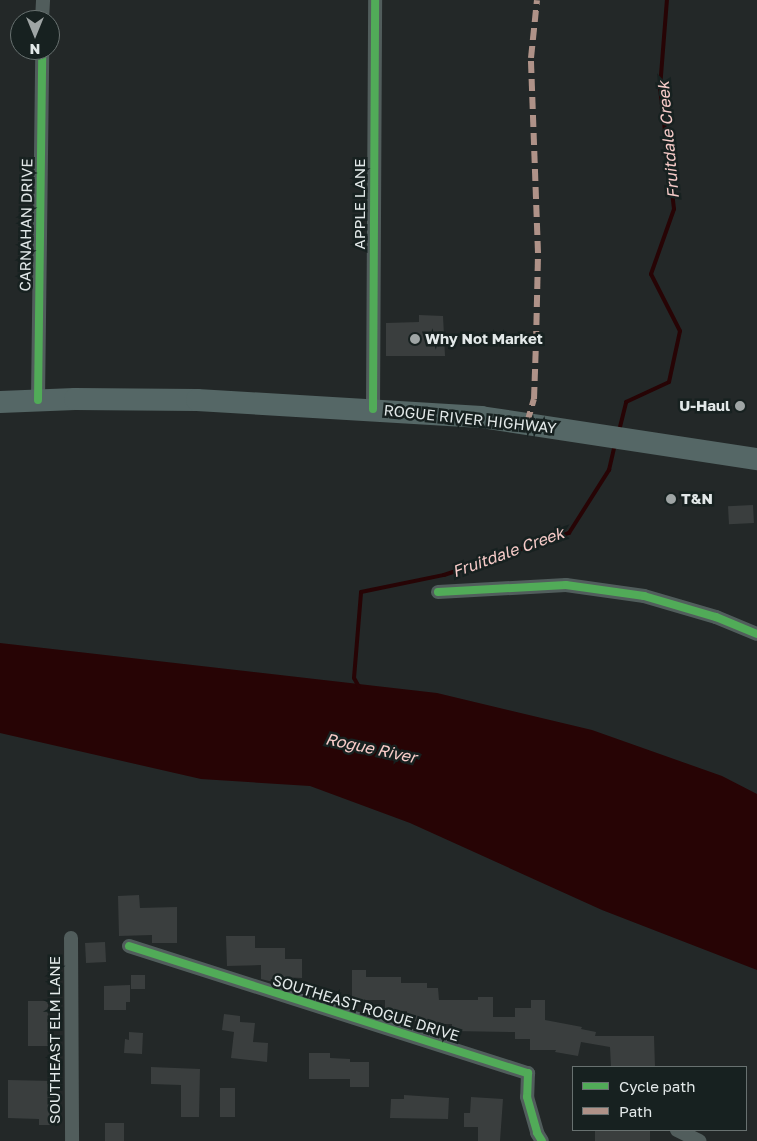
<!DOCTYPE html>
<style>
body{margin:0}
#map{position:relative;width:757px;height:1141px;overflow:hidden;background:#232828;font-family:"Golos Text",sans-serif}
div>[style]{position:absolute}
.water>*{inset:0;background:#270405}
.stream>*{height:4px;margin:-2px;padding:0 2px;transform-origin:2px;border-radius:2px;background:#270405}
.building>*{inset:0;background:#3a3e3e;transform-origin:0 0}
.street>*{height:14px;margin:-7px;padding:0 7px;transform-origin:7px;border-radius:7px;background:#515d5c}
.primary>*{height:22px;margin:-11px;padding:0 11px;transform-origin:11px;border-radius:11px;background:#556766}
.quiet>*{height:6px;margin-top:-3px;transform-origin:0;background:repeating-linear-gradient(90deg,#af9288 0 12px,transparent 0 18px)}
.cycleway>*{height:8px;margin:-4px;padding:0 4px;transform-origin:4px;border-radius:4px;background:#51ab58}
.dots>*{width:14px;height:14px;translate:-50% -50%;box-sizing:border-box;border:2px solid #172120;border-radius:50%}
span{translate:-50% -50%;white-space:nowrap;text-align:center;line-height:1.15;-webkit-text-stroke:5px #172120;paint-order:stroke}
.street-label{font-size:15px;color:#e2e8e8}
.poi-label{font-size:15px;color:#e2e8e8;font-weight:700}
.left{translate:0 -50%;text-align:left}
.right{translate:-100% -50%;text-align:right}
.water-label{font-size:16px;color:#f8ccc9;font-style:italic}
.legend{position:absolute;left:572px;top:1066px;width:175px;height:65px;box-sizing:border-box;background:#172120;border:1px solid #687170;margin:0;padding:6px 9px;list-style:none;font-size:15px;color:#e2e8e8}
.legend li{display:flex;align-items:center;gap:10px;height:25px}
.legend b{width:25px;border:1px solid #687170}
.north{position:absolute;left:10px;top:10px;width:50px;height:50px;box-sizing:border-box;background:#172120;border:1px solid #687170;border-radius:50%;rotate:180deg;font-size:14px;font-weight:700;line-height:20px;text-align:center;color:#e2e8e8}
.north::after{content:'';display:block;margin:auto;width:18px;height:22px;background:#9fa5a5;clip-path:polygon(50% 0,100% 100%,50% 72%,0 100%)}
</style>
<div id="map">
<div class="water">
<i style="clip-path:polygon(0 643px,437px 693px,592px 730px,722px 776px,757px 794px,757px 970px,602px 910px,410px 823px,310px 786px,201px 779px,0 733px)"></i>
</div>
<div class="stream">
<i style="left:619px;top:431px;width:30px;rotate:-76deg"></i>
<i style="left:626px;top:402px;width:47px;rotate:-24.9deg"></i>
<i style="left:669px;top:382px;width:52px;rotate:-77.8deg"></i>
<i style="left:680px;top:331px;width:64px;rotate:-117deg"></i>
<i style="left:651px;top:274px;width:69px;rotate:-70.5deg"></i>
<i style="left:674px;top:209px;width:122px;rotate:-96.6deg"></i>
<i style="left:660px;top:88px;width:88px;rotate:-85.5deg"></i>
<i style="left:359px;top:687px;width:10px;rotate:-119deg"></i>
<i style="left:354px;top:678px;width:86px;rotate:-85.3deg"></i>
<i style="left:361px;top:592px;width:85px;rotate:-11.6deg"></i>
<i style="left:444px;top:575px;width:132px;rotate:-18.6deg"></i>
<i style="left:569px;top:533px;width:75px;rotate:-57.6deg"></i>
<i style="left:609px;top:470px;width:26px;rotate:-77deg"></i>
</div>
<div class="building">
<i style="clip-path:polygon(419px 315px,443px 316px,445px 356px,386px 356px,386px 323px,419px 322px)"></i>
<i style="left:753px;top:505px;width:18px;height:25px;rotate:87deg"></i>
<i style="clip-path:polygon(139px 895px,140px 908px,177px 907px,177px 943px,152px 943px,152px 935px,119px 936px,118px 896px)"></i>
<i style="clip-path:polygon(226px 936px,255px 936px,255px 948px,285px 948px,285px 959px,302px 959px,302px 978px,279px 977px,278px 982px,269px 981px,261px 979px,261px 965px,227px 966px)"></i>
<i style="left:105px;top:942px;width:20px;height:20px;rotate:87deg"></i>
<i style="clip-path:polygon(352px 970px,366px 970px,366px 977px,401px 977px,401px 983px,427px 983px,427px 988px,438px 988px,439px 1000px,478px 1000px,478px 997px,493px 997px,493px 1017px,515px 1017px,515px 1008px,531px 1008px,531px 1000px,545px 1000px,545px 1020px,582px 1027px,581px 1029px,596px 1032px,595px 1036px,654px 1036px,655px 1067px,611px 1067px,610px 1047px,581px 1042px,578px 1056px,555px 1052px,556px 1050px,530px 1050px,530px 1039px,515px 1039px,515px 1032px,452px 1031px,452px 1024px,421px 1024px,421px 1021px,407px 1021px,407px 1011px,385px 1011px,385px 1000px,352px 1000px)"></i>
<i style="left:131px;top:975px;width:14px;height:14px"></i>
<i style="clip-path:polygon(130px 985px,130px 1002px,126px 1002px,126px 1010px,104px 1010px,104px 986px)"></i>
<i style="left:28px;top:1001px;width:20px;height:45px"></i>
<i style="clip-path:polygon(224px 1014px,240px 1016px,240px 1022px,255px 1023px,253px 1042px,268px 1043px,267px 1062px,231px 1058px,234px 1032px,222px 1030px)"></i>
<i style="clip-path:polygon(129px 1032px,143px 1033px,142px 1054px,124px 1053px,125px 1039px,129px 1040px)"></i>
<i style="clip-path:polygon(309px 1053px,330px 1053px,330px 1058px,350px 1059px,350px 1062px,369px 1062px,369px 1087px,350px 1087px,350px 1079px,309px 1079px)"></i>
<i style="clip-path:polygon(151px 1067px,200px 1069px,199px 1117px,181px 1117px,181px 1085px,151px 1084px)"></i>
<i style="clip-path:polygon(8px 1080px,54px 1081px,54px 1125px,39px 1125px,39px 1119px,8px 1118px)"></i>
<i style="left:220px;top:1088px;width:15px;height:29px"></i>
<i style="clip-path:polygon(404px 1095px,449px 1098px,448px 1119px,390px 1118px,391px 1099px,404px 1099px)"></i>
<i style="clip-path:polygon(471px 1097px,503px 1099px,500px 1141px,478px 1141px,478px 1127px,464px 1127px,464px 1113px,470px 1113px)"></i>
<i style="left:105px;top:1123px;width:19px;height:18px"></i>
<i style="left:595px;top:1130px;width:55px;height:11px"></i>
</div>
<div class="street">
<i style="left:42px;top:20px;width:20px;rotate:-87deg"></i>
<i style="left:38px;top:400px;width:350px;rotate:-89.3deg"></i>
<i style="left:373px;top:409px;width:409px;rotate:-89.7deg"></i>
<i style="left:438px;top:592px;width:128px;rotate:-3.1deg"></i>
<i style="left:566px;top:585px;width:79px;rotate:8deg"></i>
<i style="left:644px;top:596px;width:75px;rotate:16.3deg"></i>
<i style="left:716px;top:617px;width:44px;rotate:22.5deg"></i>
<i style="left:71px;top:938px;width:203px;rotate:89.7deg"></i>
<i style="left:129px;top:946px;width:419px;rotate:17.7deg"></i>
<i style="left:528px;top:1073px;width:24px;rotate:92deg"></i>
<i style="left:527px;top:1097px;width:37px;rotate:74deg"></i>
<i style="left:537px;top:1133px;width:9px;rotate:58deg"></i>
<i style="left:677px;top:1130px;width:25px;rotate:26deg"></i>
</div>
<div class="primary">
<i style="left:0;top:402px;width:75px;rotate:-2.3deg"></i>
<i style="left:75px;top:399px;width:122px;rotate:0.5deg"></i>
<i style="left:197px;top:400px;width:285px;rotate:3.4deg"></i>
<i style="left:481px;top:417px;width:279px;rotate:8.7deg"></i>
</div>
<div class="quiet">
<i style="left:527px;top:423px;width:25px;rotate:-74deg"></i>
<i style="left:534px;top:399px;width:56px;rotate:-88deg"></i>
<i style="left:536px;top:343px;width:90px;rotate:-88.7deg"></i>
<i style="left:538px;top:253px;width:195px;rotate:-92.1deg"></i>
<i style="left:531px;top:58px;width:58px;rotate:-84.1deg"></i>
</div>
<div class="cycleway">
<i style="left:38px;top:400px;width:350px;rotate:-89.3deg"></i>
<i style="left:373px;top:409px;width:409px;rotate:-89.7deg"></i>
<i style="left:438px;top:592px;width:128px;rotate:-3.1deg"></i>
<i style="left:566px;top:585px;width:79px;rotate:8deg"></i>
<i style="left:644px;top:596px;width:75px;rotate:16.3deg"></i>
<i style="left:716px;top:617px;width:44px;rotate:22.5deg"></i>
<i style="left:129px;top:946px;width:419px;rotate:17.7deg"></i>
<i style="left:528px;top:1073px;width:24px;rotate:92deg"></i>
<i style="left:527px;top:1097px;width:37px;rotate:74deg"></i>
<i style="left:537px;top:1133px;width:9px;rotate:58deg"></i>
</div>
<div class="dots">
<i style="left:415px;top:339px;background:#9fa5a5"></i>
<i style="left:740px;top:406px;background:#9fa5a5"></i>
<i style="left:671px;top:499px;background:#9fa5a5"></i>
</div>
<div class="street-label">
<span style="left:360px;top:204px;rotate:-90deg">APPLE LANE</span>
<span style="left:26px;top:225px;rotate:-89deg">CARNAHAN DRIVE</span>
<span style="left:470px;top:419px;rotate:6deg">ROGUE RIVER HIGHWAY</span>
<span style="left:366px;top:1008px;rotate:17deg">SOUTHEAST ROGUE DRIVE</span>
<span style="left:55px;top:1040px;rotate:-90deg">SOUTHEAST ELM LANE</span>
</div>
<div class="poi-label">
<span class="left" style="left:425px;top:339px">Why Not Market</span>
<span class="right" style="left:730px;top:406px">U-Haul</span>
<span class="left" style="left:681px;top:499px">T&amp;N</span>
</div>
<div class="water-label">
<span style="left:668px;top:140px;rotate:-95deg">Fruitdale Creek</span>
<span style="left:508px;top:552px;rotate:-20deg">Fruitdale Creek</span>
<span style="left:371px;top:748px;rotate:12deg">Rogue River</span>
</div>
<ul class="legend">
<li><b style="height:6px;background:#51ab58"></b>Cycle path</li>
<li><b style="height:6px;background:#af9288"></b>Path</li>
</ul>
<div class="north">N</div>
</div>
